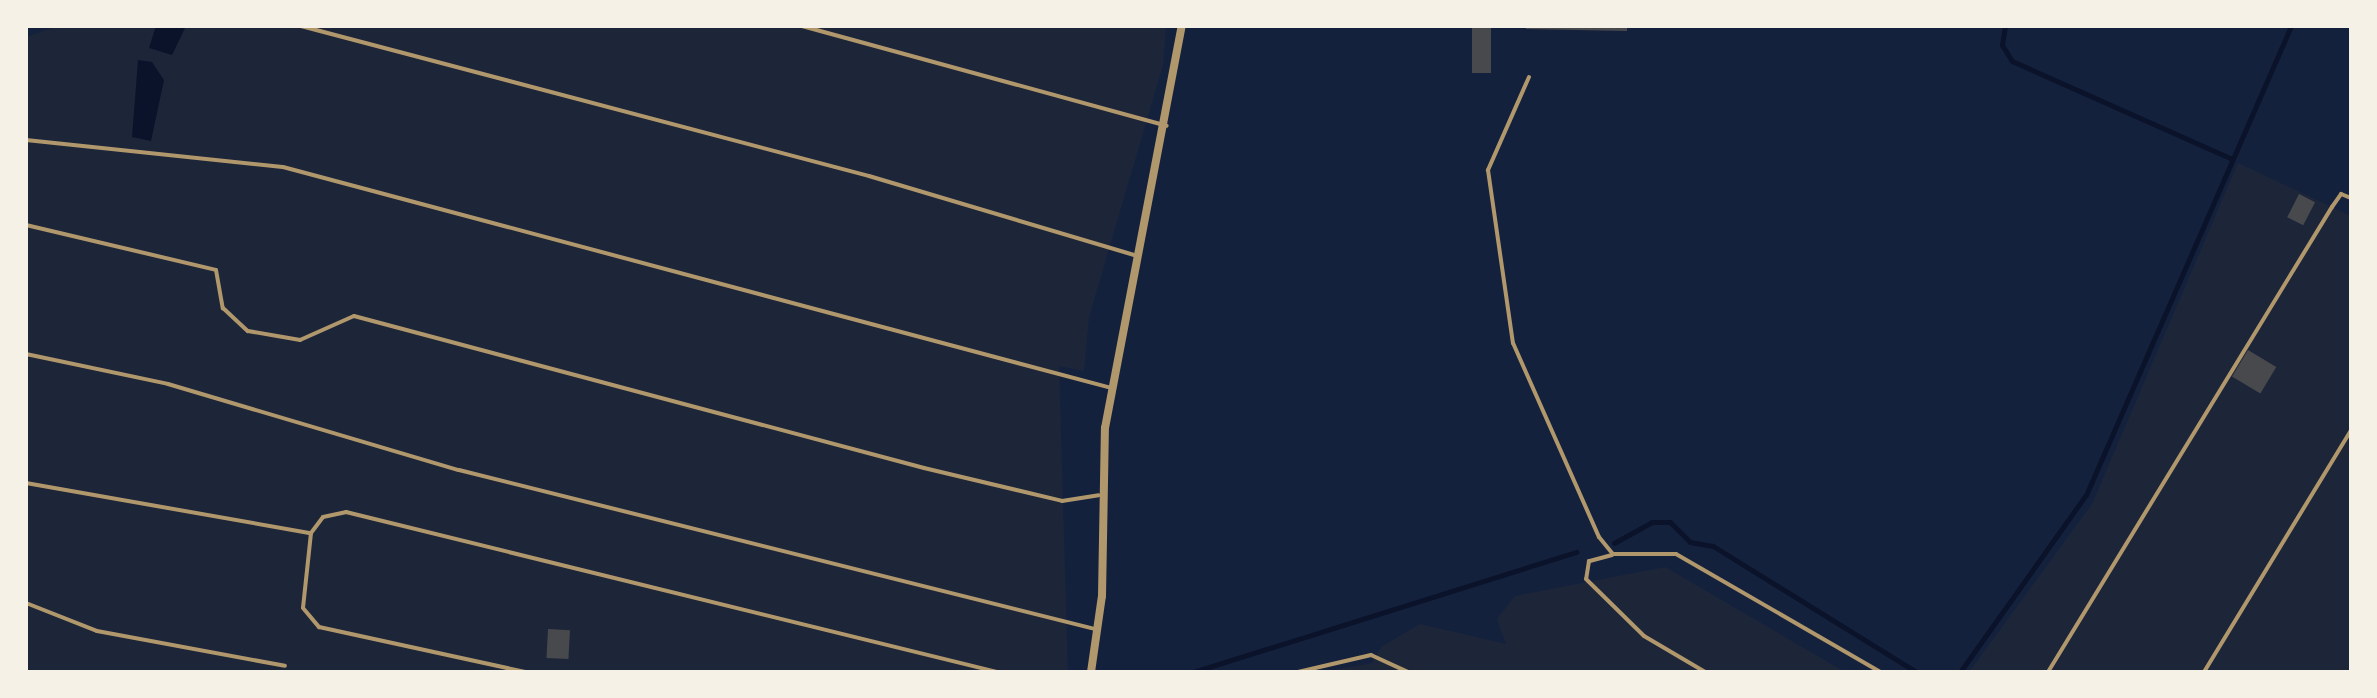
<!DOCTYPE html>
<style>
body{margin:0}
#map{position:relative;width:2377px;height:698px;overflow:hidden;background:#14213d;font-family:Overpass,sans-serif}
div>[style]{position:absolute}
.green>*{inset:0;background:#1d2539}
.water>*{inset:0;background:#0b132b}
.stream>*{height:5px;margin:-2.5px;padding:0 2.5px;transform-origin:2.5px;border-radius:2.5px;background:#0b132b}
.building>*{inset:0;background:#48494c;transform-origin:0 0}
.service>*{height:4px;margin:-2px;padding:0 2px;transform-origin:2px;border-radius:2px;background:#b1986c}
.minor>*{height:8px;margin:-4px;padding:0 4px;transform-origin:4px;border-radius:4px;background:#b1986c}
span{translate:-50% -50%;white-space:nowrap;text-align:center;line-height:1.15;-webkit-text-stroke:6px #f6f1e7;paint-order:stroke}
.frame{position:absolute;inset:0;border:28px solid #f6f1e7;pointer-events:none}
</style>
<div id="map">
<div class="green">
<i style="clip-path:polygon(58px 26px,1166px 26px,1163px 65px,1089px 317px,1084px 371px,1059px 366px,1068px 672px,26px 672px,26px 37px)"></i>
<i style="clip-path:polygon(2238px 163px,2351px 216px,2351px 672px,1969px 672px,2092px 504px)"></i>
<i style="clip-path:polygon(1665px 567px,1845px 672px,1322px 672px,1372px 663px,1381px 647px,1420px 624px,1506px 644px,1497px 619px,1515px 596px)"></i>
</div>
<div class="water">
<i style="clip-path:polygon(156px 26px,186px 26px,172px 55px,149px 48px)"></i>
<i style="clip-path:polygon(138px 60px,152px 62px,164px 80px,151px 141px,132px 137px)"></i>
</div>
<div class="stream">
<i style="left:2005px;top:26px;width:19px;rotate:99deg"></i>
<i style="left:2002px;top:45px;width:19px;rotate:58deg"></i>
<i style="left:2012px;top:61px;width:241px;rotate:24deg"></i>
<i style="left:1614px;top:543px;width:43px;rotate:-28.9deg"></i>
<i style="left:1652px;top:522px;width:18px"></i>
<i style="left:1670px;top:522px;width:28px;rotate:45deg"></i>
<i style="left:1690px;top:542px;width:23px;rotate:10deg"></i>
<i style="left:1713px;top:546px;width:239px;rotate:31.8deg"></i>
<i style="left:1193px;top:672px;width:402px;rotate:-17.4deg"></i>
<i style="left:1960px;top:672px;width:217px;rotate:-54.6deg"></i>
<i style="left:2086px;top:495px;width:512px;rotate:-66.39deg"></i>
</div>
<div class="building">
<i style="left:1472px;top:26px;width:19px;height:47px"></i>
<i style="clip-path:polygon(1526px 26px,1627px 26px,1627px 31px,1526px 29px)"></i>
<i style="left:2299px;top:194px;width:18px;height:26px;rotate:27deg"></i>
<i style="left:2248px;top:350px;width:33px;height:31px;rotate:31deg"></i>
<i style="left:548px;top:629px;width:22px;height:29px;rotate:3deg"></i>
</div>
<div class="service">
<i style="left:301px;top:26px;width:587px;rotate:14.79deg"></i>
<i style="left:869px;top:176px;width:281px;rotate:16.6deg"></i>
<i style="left:802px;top:26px;width:378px;rotate:15.3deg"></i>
<i style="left:1529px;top:77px;width:102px;rotate:113.8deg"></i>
<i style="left:1488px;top:170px;width:175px;rotate:81.8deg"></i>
<i style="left:1513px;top:343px;width:212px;rotate:66.1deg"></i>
<i style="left:1599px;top:537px;width:22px;rotate:51deg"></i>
<i style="left:1613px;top:554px;width:63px"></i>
<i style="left:1676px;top:554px;width:236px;rotate:30deg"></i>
<i style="left:26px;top:140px;width:258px;rotate:6deg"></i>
<i style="left:283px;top:167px;width:857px;rotate:14.94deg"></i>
<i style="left:26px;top:225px;width:195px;rotate:13.3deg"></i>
<i style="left:216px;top:270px;width:39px;rotate:80deg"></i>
<i style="left:223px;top:308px;width:34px;rotate:43deg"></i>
<i style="left:248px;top:331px;width:53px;rotate:9.8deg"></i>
<i style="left:300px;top:340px;width:59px;rotate:-24deg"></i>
<i style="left:354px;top:316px;width:590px;rotate:14.93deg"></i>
<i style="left:924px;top:468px;width:142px;rotate:13.4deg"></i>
<i style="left:1062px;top:501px;width:37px;rotate:-9deg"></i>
<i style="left:26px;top:354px;width:145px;rotate:11.9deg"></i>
<i style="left:168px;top:384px;width:303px;rotate:16.5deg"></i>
<i style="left:459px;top:470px;width:656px;rotate:14.04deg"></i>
<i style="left:26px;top:483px;width:289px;rotate:10deg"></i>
<i style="left:311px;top:533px;width:20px;rotate:-53deg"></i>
<i style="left:323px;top:517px;width:24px;rotate:-12deg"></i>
<i style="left:346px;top:512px;width:670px;rotate:13.81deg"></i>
<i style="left:311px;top:533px;width:75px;rotate:96.1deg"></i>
<i style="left:303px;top:608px;width:25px;rotate:50deg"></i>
<i style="left:319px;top:627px;width:211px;rotate:12.3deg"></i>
<i style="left:1612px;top:555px;width:24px;rotate:165deg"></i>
<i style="left:1589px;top:561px;width:18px;rotate:99deg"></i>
<i style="left:1586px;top:579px;width:81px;rotate:44.5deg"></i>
<i style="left:1644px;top:636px;width:71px;rotate:30.5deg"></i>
<i style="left:26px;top:603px;width:76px;rotate:21.5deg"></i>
<i style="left:97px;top:631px;width:191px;rotate:10.5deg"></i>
<i style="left:1298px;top:672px;width:75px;rotate:-13.1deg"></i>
<i style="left:1371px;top:655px;width:41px;rotate:24.7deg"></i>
<i style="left:2048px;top:672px;width:545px;rotate:-58.59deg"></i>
<i style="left:2332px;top:207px;width:16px;rotate:-55deg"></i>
<i style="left:2341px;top:194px;width:11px;rotate:22deg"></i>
<i style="left:2204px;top:672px;width:283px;rotate:-58.7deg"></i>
</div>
<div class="minor">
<i style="left:1091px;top:672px;width:77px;rotate:-81.8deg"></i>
<i style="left:1102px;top:596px;width:168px;rotate:-89deg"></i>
<i style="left:1105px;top:428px;width:409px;rotate:-79.2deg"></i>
</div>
<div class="frame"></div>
</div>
